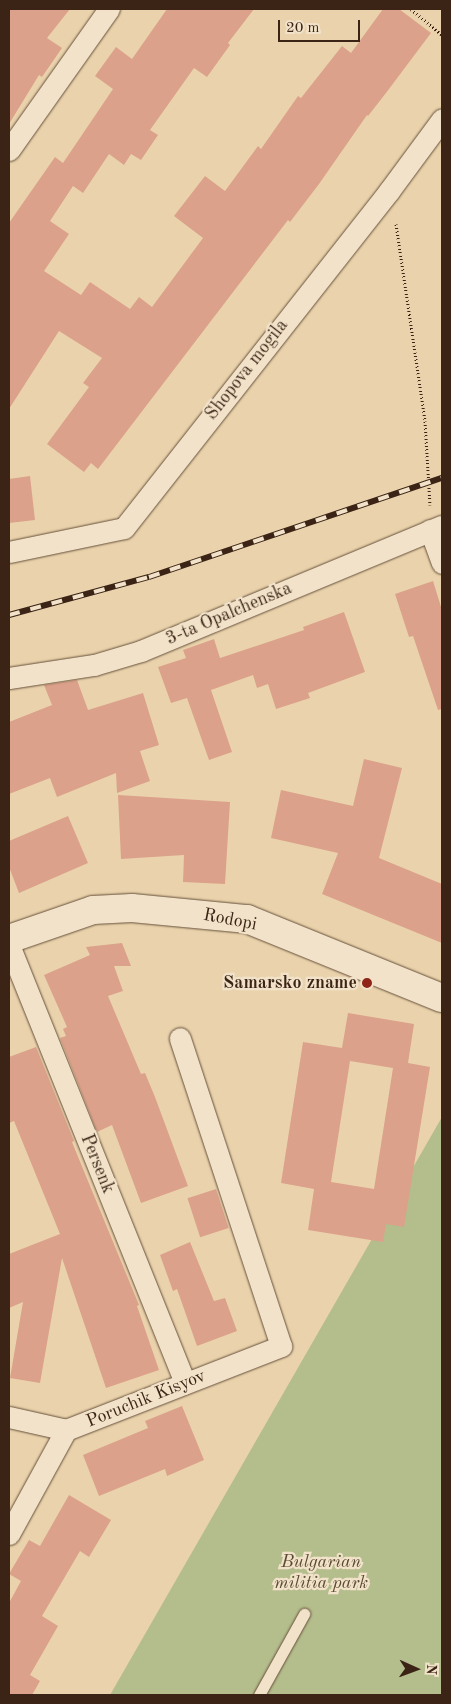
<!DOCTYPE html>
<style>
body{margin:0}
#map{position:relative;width:451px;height:1704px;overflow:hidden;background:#ead3ac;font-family:"Old Standard TT",serif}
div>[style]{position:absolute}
.green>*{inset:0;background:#b4bd8c}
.building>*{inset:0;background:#dca18a;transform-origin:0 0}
.path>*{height:3px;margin-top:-1.5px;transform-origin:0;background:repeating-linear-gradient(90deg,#3b2415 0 1px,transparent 0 3.5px)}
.roads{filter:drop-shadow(0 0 1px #67503b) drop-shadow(0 0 1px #67503b)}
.service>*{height:11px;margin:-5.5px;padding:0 5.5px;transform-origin:5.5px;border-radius:5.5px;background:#f1e2c9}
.minor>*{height:21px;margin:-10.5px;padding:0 10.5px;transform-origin:10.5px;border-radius:10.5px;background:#f1e2c9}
.tertiary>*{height:28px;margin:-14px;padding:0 14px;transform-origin:14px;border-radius:14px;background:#f1e2c9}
.rail>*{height:5.5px;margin-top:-2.75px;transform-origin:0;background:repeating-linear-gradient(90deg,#f1e2c9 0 11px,#3b2415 0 22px);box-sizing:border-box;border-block:1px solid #3b2415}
.dots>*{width:14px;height:14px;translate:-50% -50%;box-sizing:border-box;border:2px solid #f1e2c9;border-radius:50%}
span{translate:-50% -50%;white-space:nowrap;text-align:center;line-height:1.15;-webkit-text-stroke:4.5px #f1e2c9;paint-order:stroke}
.street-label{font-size:18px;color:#3b2415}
.poi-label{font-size:18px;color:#3b2415;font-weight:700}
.right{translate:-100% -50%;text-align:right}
.park-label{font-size:18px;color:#594a33;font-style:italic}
.frame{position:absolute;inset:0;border:10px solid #3b2415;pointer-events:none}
.north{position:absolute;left:391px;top:1644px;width:50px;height:50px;-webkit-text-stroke:4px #f1e2c9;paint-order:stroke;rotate:92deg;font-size:14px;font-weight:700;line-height:20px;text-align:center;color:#3b2415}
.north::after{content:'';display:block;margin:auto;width:18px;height:22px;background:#3b2415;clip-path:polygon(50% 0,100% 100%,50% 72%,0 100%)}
.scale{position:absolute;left:278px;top:20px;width:82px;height:22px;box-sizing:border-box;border:2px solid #3b2415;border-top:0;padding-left:6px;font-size:15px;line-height:18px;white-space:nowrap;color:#3b2415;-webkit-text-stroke:4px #f1e2c9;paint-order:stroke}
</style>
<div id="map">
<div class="green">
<i style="clip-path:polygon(442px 1117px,442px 1695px,110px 1695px)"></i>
</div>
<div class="building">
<i style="clip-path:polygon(9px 9px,70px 9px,47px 38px,62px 48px,42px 77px,39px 75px,9px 124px)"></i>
<i style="clip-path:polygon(167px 9px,254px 9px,228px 43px,230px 45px,207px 77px,194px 68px,150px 130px,158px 135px,141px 160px,131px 154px,124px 165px,109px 154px,83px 193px,73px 186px,50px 221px,69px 234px,44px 271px,81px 295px,90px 282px,130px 309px,139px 297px,152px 307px,203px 238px,174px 216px,205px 176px,225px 191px,258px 146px,261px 149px,298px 96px,301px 98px,342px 46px,351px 53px,383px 9px,399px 9px,431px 33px,386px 93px,368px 116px,367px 115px,319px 184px,290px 222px,288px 220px,98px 469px,91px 463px,84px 472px,47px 444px,89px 387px,83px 383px,102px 358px,59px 331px,9px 409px,9px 223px,55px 157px,63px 163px,113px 89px,95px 76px,116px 47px,132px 59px)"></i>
<i style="clip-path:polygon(30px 476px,35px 520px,9px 523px,9px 479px)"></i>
<i style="clip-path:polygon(433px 581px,442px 610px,442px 709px,438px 710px,413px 636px,409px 637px,395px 594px)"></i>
<i style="clip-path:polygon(344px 612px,365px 672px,308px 693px,310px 698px,276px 709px,268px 684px,257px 688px,253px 675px,211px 690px,232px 752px,209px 760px,187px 698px,171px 703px,158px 667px,186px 658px,183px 650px,214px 639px,220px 658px,304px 630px,303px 627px)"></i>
<i style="clip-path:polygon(77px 680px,88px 710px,143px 693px,159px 745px,140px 751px,150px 781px,117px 793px,116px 773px,57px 797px,50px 778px,9px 794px,9px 722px,52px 705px,44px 685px)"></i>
<i style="clip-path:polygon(364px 759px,402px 768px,379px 858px,442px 884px,442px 943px,322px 894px,338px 853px,271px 838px,281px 790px,353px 806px)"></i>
<i style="clip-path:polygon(118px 795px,230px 802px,225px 884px,183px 882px,184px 855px,121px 859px)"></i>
<i style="clip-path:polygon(68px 816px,88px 863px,19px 893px,9px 867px,9px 841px)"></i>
<i style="clip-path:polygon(122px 943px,131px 966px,114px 966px,123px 991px,108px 996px,141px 1074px,145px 1073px,155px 1097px,188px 1186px,141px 1203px,112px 1125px,97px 1132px,60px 1038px,66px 1036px,63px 1029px,67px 1027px,44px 975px,90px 955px,86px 947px)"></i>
<i style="clip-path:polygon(evenodd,348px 1013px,414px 1024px,408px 1063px,430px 1067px,404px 1227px,386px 1224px,383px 1242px,308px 1230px,314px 1189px,281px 1183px,303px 1042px,342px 1048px,348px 1013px,350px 1061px,393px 1068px,374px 1189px,331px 1182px,350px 1061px)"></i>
<i style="clip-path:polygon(36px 1047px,74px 1141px,72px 1142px,139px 1305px,137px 1306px,159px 1370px,106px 1388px,62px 1258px,40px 1383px,10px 1378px,23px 1302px,9px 1308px,9px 1254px,60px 1234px,14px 1121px,9px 1123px,9px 1057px)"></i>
<i style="left:216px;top:1189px;width:41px;height:30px;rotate:72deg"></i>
<i style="clip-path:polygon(190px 1242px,214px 1301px,225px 1298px,237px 1331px,197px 1346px,177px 1289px,173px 1291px,160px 1255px)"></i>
<i style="clip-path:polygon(182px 1406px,204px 1460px,167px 1476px,165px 1469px,99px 1496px,83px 1455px,148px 1428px,145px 1421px)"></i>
<i style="clip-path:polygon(69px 1495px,111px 1520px,89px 1557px,80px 1551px,42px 1616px,58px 1626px,30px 1675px,40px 1681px,32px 1695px,9px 1695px,9px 1603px,21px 1581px,9px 1574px,29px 1540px,40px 1546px)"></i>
</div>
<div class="path">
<i style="left:411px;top:9px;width:40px;rotate:40deg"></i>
<i style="left:396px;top:224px;width:199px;rotate:81.6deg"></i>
<i style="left:425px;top:421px;width:84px;rotate:86.6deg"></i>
</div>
<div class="roads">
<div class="service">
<i style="left:259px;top:1695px;width:93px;rotate:-60.9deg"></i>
</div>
<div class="minor">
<i style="left:9px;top:150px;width:173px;rotate:-54.7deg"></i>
<i style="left:430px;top:530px;width:35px;rotate:70deg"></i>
<i style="left:9px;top:552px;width:117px;rotate:-11.8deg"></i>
<i style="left:124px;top:528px;width:429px;rotate:-51.8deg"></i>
<i style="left:389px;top:191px;width:89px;rotate:-53.6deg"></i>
<i style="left:9px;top:678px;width:86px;rotate:-8.7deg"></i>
<i style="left:94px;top:665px;width:49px;rotate:-16.6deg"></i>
<i style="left:141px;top:651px;width:326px;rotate:-22.6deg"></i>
<i style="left:9px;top:945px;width:472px;rotate:68.1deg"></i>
<i style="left:9px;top:1417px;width:58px;rotate:12.8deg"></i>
<i style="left:66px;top:1430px;width:231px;rotate:-21.3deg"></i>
<i style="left:281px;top:1346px;width:324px;rotate:-108.2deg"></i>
<i style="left:9px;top:1534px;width:119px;rotate:-61.3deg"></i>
</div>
<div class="tertiary">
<i style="left:9px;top:939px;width:89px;rotate:-19deg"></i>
<i style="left:93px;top:910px;width:39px;rotate:-3deg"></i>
<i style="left:132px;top:908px;width:116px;rotate:5.5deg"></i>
<i style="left:247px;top:919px;width:210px;rotate:22.1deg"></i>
</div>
</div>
<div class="rail">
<i style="left:9px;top:615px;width:145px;rotate:-15.2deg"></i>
<i style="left:149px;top:577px;width:309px;rotate:-18.7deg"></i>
</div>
<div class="dots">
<i style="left:367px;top:983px;background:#8f2418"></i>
</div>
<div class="street-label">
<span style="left:247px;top:370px;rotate:-52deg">Shopova mogila</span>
<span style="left:229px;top:614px;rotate:-23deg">3-ta Opalchenska</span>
<span style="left:230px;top:920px;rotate:11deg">Rodopi</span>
<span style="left:97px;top:1164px;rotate:68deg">Persenk</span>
<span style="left:146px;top:1399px;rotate:-22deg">Poruchik Kisyov</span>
</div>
<div class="poi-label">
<span class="right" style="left:357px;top:983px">Samarsko zname</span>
</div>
<div class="park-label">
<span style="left:321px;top:1573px">Bulgarian<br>militia park</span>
</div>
<div class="frame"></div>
<div class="north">N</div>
<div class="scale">20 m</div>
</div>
